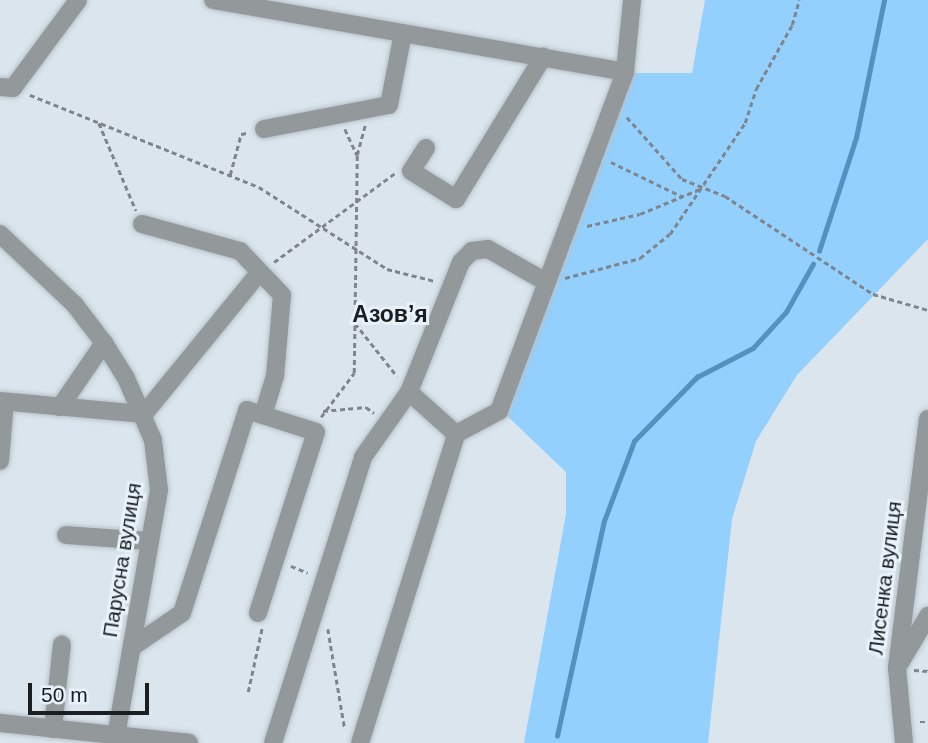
<!DOCTYPE html>
<meta charset="utf-8">
<style>
body{margin:0}
#map{position:relative;width:928px;height:743px;overflow:hidden;background:#dae5ed;font-family:Arial,sans-serif}
div>[style]{position:absolute}
.green>*{inset:0;background:#93d0fe}
.stream>*{height:4.5px;margin:-2.25px;padding:0 2.25px;transform-origin:2.25px;border-radius:2.25px;background:#5291c0}
.path>*{height:2.5px;margin-top:-1.25px;transform-origin:0;background:repeating-linear-gradient(90deg,#7e868c 0 5px,transparent 0 8.5px)}
.roads{filter:drop-shadow(0 0 2px #b8c1c8) drop-shadow(0 0 2px #b8c1c8)}
.minor>*{height:18px;margin:-9px;padding:0 9px;transform-origin:9px;border-radius:9px;background:#93989b}
span{translate:-50% -50%;white-space:nowrap;text-align:center;line-height:1.15;-webkit-text-stroke:6px #e7f2fb;paint-order:stroke}
.street-label{font-size:21px;color:#1b1f22}
.neighbourhood-label{font-size:23px;color:#1b1f22;font-weight:700}
.scale{position:absolute;left:28px;top:683px;width:121px;height:32px;box-sizing:border-box;border:4px solid #1b1f22;border-top:0;padding-left:9px;font-size:21px;line-height:24px;white-space:nowrap;color:#1b1f22;-webkit-text-stroke:5px #e7f2fb;paint-order:stroke}
</style>
<div id="map">
<div class="green">
<i style="clip-path:polygon(705px 0,928px 0,928px 239px,797px 375px,756px 441px,732px 519px,708px 743px,524px 743px,566px 514px,566px 472px,504px 413px,632px 73px,692px 73px)"></i>
</div>
<div class="stream">
<i style="left:819px;top:251px;width:119px;rotate:-71.9deg"></i>
<i style="left:856px;top:138px;width:141px;rotate:-78.5deg"></i>
<i style="left:557px;top:736px;width:220px;rotate:-77.7deg"></i>
<i style="left:604px;top:521px;width:85px;rotate:-69.4deg"></i>
<i style="left:634px;top:441px;width:90px;rotate:-45.5deg"></i>
<i style="left:697px;top:377px;width:63px;rotate:-27.4deg"></i>
<i style="left:753px;top:348px;width:49px;rotate:-47.5deg"></i>
<i style="left:786px;top:312px;width:55px;rotate:-60.6deg"></i>
</div>
<div class="path">
<i style="left:30px;top:95px;width:247px;rotate:21.9deg"></i>
<i style="left:259px;top:187px;width:152px;rotate:32.6deg"></i>
<i style="left:387px;top:269px;width:49px;rotate:14deg"></i>
<i style="left:627px;top:117px;width:83px;rotate:48.4deg"></i>
<i style="left:682px;top:179px;width:46px;rotate:21.6deg"></i>
<i style="left:725px;top:196px;width:178px;rotate:33.5deg"></i>
<i style="left:873px;top:294px;width:57px;rotate:16.2deg"></i>
<i style="left:99px;top:123px;width:95px;rotate:67deg"></i>
<i style="left:345px;top:129px;width:29px;rotate:65deg"></i>
<i style="left:611px;top:162px;width:80px;rotate:25.9deg"></i>
<i style="left:230px;top:175px;width:42px;rotate:-75deg"></i>
<i style="left:241px;top:134px;width:6px;rotate:-9deg"></i>
<i style="left:587px;top:226px;width:54px;rotate:-12.8deg"></i>
<i style="left:640px;top:214px;width:65px;rotate:-22.6deg"></i>
<i style="left:274px;top:262px;width:150px;rotate:-36.3deg"></i>
<i style="left:565px;top:278px;width:78px;rotate:-14.9deg"></i>
<i style="left:640px;top:258px;width:38px;rotate:-39deg"></i>
<i style="left:670px;top:234px;width:134px;rotate:-56deg"></i>
<i style="left:745px;top:123px;width:36px;rotate:-72deg"></i>
<i style="left:756px;top:89px;width:73px;rotate:-60.6deg"></i>
<i style="left:792px;top:25px;width:26px;rotate:-74deg"></i>
<i style="left:355px;top:323px;width:68px;rotate:51.6deg"></i>
<i style="left:323px;top:411px;width:43px;rotate:-5.3deg"></i>
<i style="left:366px;top:407px;width:10px;rotate:37deg"></i>
<i style="left:321px;top:417px;width:55px;rotate:-53.1deg"></i>
<i style="left:354px;top:373px;width:218px;rotate:-89.2deg"></i>
<i style="left:357px;top:155px;width:31px;rotate:-75deg"></i>
<i style="left:291px;top:566px;width:18px;rotate:22deg"></i>
<i style="left:328px;top:629px;width:101px;rotate:80.4deg"></i>
<i style="left:914px;top:670px;width:14px;rotate:4deg"></i>
<i style="left:248px;top:692px;width:66px;rotate:-77.7deg"></i>
<i style="left:920px;top:722px;width:8px"></i>
</div>
<div class="roads">
<div class="minor">
<i style="left:213px;top:0;width:418px;rotate:9.9deg"></i>
<i style="left:0;top:87px;width:13px;rotate:4deg"></i>
<i style="left:13px;top:88px;width:109px;rotate:-53.5deg"></i>
<i style="left:264px;top:129px;width:127px;rotate:-10.9deg"></i>
<i style="left:389px;top:105px;width:73px;rotate:-79deg"></i>
<i style="left:426px;top:148px;width:27px;rotate:123deg"></i>
<i style="left:411px;top:171px;width:53px;rotate:31.9deg"></i>
<i style="left:456px;top:199px;width:167px;rotate:-58.5deg"></i>
<i style="left:142px;top:224px;width:102px;rotate:15.4deg"></i>
<i style="left:240px;top:251px;width:61px;rotate:46.3deg"></i>
<i style="left:282px;top:295px;width:81px;rotate:94.9deg"></i>
<i style="left:275px;top:376px;width:41px;rotate:107.1deg"></i>
<i style="left:0;top:234px;width:103px;rotate:43.4deg"></i>
<i style="left:75px;top:305px;width:48px;rotate:52.7deg"></i>
<i style="left:104px;top:343px;width:41px;rotate:57.8deg"></i>
<i style="left:126px;top:378px;width:68px;rotate:66.5deg"></i>
<i style="left:153px;top:440px;width:50px;rotate:83.2deg"></i>
<i style="left:159px;top:490px;width:250px;rotate:99.9deg"></i>
<i style="left:409px;top:392px;width:63px;rotate:41.8deg"></i>
<i style="left:0;top:401px;width:145px;rotate:5.2deg"></i>
<i style="left:60px;top:407px;width:78px;rotate:-55.5deg"></i>
<i style="left:144px;top:414px;width:183px;rotate:-50.8deg"></i>
<i style="left:0;top:461px;width:59px;rotate:-85.2deg"></i>
<i style="left:66px;top:535px;width:84px;rotate:4.1deg"></i>
<i style="left:132px;top:647px;width:60px;rotate:-34.2deg"></i>
<i style="left:182px;top:613px;width:213px;rotate:-72.2deg"></i>
<i style="left:247px;top:410px;width:72px;rotate:17.7deg"></i>
<i style="left:316px;top:432px;width:190px;rotate:107.8deg"></i>
<i style="left:900px;top:663px;width:55px;rotate:-59.2deg"></i>
<i style="left:0;top:723px;width:190px;rotate:6deg"></i>
<i style="left:53px;top:729px;width:85px;rotate:-84deg"></i>
<i style="left:273px;top:743px;width:300px;rotate:-72.5deg"></i>
<i style="left:363px;top:457px;width:80px;rotate:-54.7deg"></i>
<i style="left:409px;top:392px;width:140px;rotate:-68.2deg"></i>
<i style="left:461px;top:262px;width:16px;rotate:-45deg"></i>
<i style="left:472px;top:251px;width:16px;rotate:-7deg"></i>
<i style="left:488px;top:249px;width:67px;rotate:29.6deg"></i>
<i style="left:360px;top:743px;width:324px;rotate:-72.7deg"></i>
<i style="left:456px;top:434px;width:49px;rotate:-28.1deg"></i>
<i style="left:499px;top:411px;width:362px;rotate:-69.6deg"></i>
<i style="left:625px;top:72px;width:72px;rotate:-84.4deg"></i>
<i style="left:904px;top:743px;width:76px;rotate:-95.3deg"></i>
<i style="left:897px;top:667px;width:250px;rotate:-82.9deg"></i>
</div>
</div>
<div class="street-label">
<span style="left:122px;top:560px;rotate:-81deg">Парусна вулиця</span>
<span style="left:885px;top:578px;rotate:-83deg">Лисенка вулиця</span>
</div>
<div class="neighbourhood-label">
<span style="left:390px;top:314px">Азов’я</span>
</div>
<div class="scale">50 m</div>
</div>
